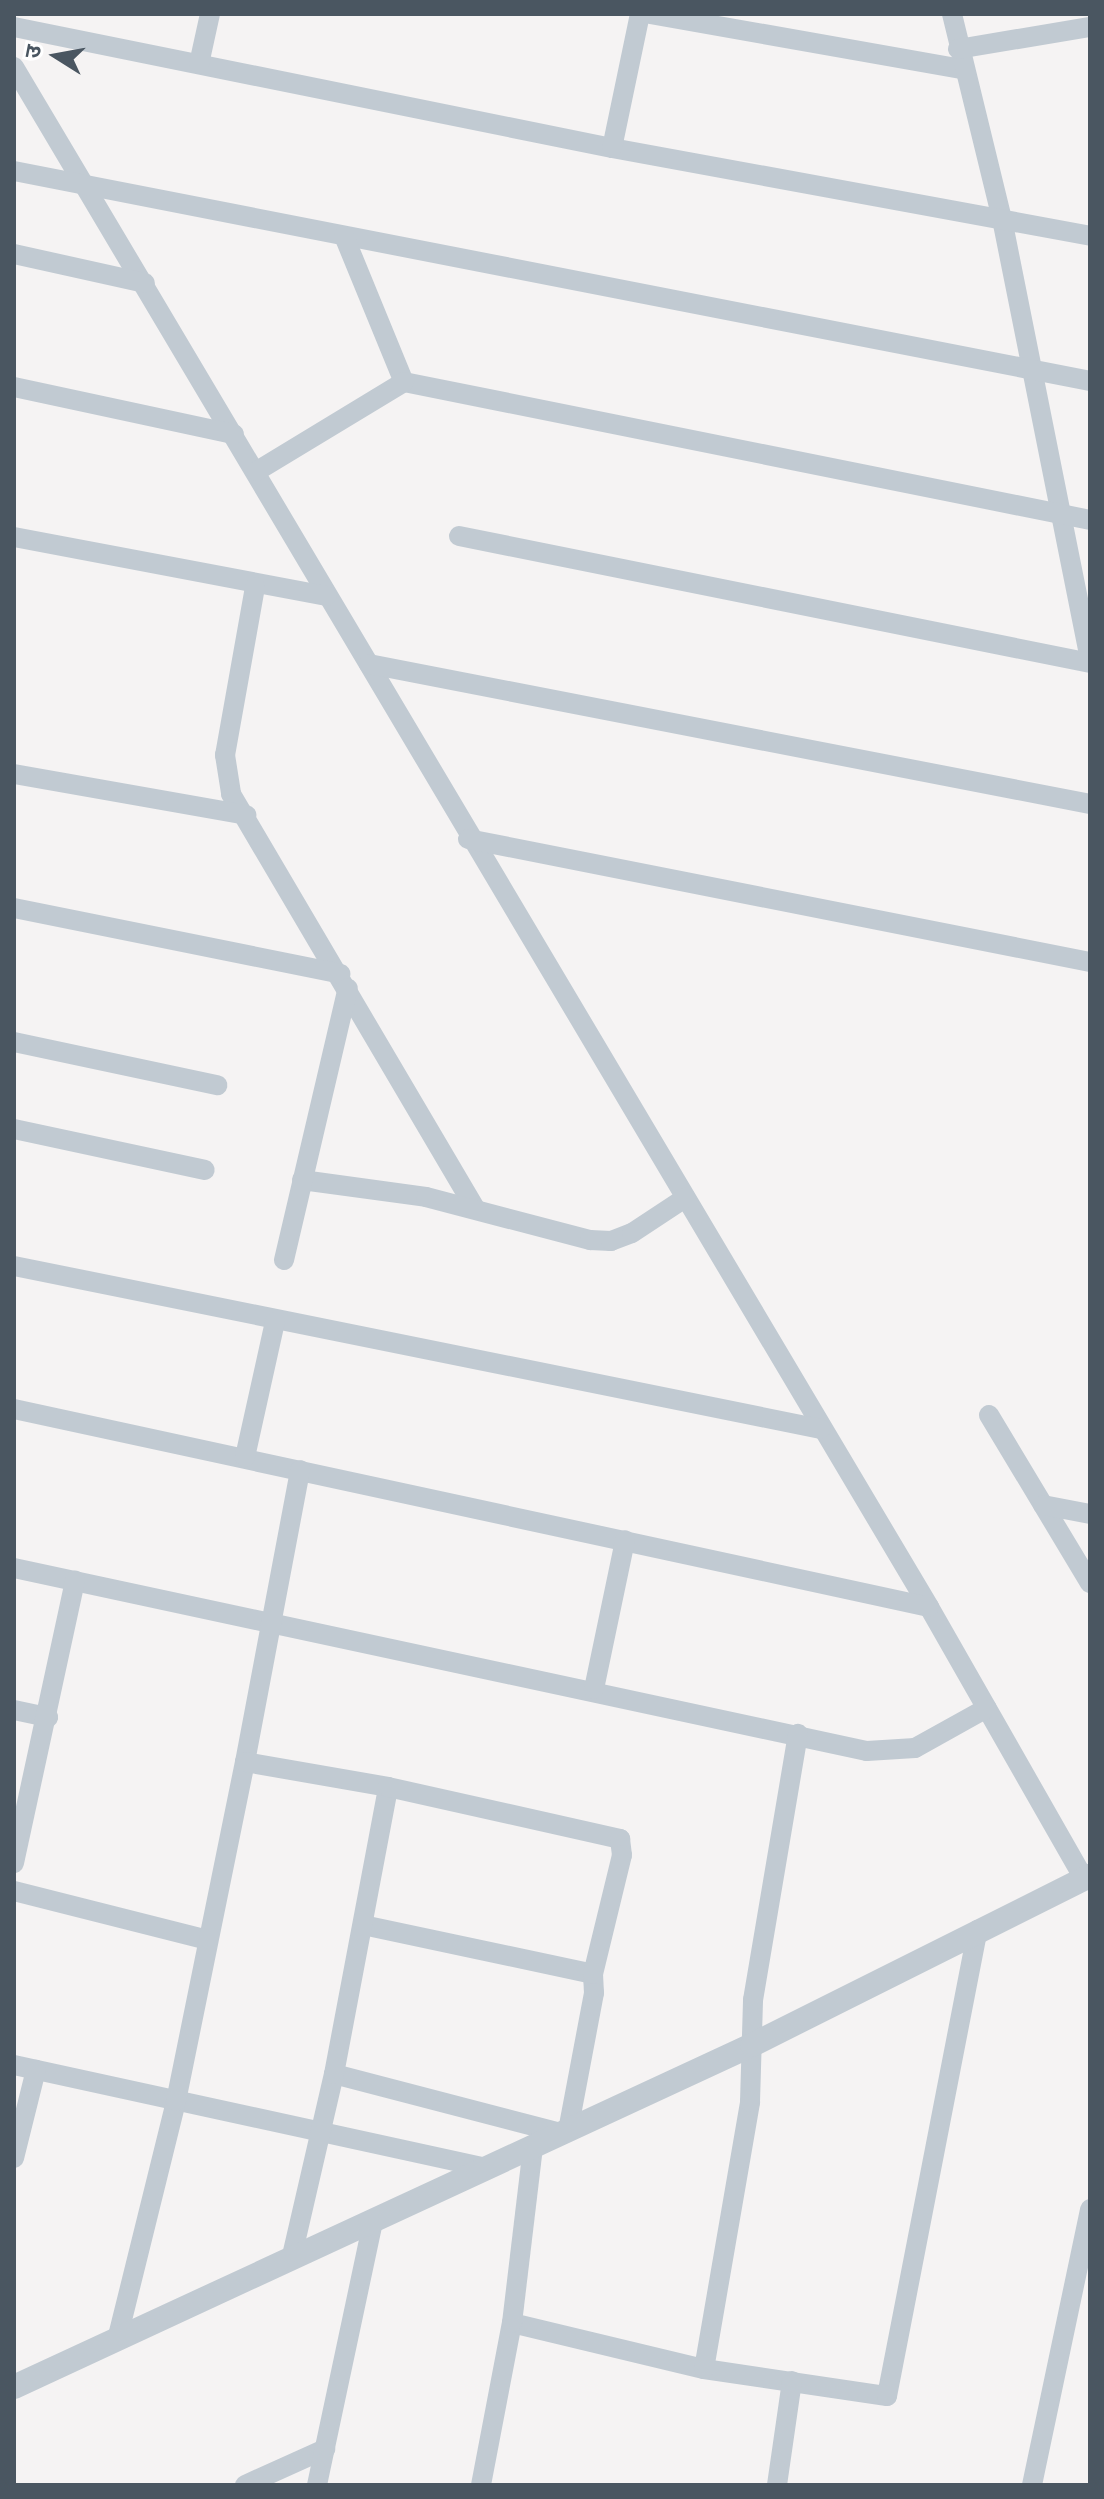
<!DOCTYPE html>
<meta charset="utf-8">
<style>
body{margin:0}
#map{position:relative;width:1104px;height:2499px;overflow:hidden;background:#f5f3f3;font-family:"Archivo Narrow","Noto Sans Devanagari",sans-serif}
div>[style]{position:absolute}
.minor>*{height:20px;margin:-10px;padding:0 10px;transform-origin:10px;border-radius:10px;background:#c1cad2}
.tertiary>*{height:24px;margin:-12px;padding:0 12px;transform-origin:12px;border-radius:12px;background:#c1cad2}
span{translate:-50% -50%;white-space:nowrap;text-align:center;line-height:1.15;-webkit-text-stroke:8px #fff;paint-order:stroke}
.frame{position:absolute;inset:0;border:16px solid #4a5661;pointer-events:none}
.north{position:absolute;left:16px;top:16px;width:80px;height:80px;-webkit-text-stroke:6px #fff;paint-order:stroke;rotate:281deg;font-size:22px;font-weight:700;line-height:32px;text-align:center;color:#4a5661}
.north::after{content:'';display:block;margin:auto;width:28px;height:36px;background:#4a5661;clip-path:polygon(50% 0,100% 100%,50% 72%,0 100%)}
</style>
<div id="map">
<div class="minor">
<i style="left:650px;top:14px;width:317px;rotate:10deg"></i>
<i style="left:952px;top:14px;width:211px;rotate:76.3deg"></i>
<i style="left:1002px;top:219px;width:450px;rotate:78.7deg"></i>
<i style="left:14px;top:27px;width:610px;rotate:11.44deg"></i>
<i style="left:612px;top:148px;width:486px;rotate:10.4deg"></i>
<i style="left:958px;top:49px;width:134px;rotate:-9.5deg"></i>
<i style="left:199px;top:64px;width:51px;rotate:-77.6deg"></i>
<i style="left:14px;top:67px;width:1791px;rotate:59.28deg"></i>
<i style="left:929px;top:1607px;width:313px;rotate:60.3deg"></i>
<i style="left:612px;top:148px;width:137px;rotate:-78.2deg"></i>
<i style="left:14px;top:171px;width:1096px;rotate:11.04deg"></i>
<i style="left:344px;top:236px;width:158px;rotate:67.7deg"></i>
<i style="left:404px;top:382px;width:700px;rotate:11.37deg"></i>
<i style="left:14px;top:254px;width:134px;rotate:12.5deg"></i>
<i style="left:14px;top:387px;width:225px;rotate:12.1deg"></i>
<i style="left:257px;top:471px;width:172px;rotate:-31.2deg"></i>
<i style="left:459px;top:536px;width:644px;rotate:11.38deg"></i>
<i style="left:14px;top:537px;width:318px;rotate:10.7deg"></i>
<i style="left:255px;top:587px;width:171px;rotate:100.1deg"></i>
<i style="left:225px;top:755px;width:39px;rotate:81deg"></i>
<i style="left:231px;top:794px;width:481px;rotate:59.5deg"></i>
<i style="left:369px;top:664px;width:734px;rotate:10.99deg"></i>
<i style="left:14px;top:774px;width:236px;rotate:10deg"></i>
<i style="left:468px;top:839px;width:634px;rotate:11.19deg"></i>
<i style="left:14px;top:908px;width:333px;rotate:11.4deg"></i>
<i style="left:14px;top:1042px;width:208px;rotate:12deg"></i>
<i style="left:14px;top:1129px;width:195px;rotate:12.1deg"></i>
<i style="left:302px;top:1180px;width:125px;rotate:7.8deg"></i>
<i style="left:426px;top:1197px;width:170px;rotate:14.7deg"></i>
<i style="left:590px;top:1240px;width:21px;rotate:3deg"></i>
<i style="left:611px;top:1241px;width:22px;rotate:-21deg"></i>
<i style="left:632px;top:1233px;width:64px;rotate:-33.4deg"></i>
<i style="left:284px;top:1260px;width:279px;rotate:-76.8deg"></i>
<i style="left:14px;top:1266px;width:823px;rotate:11.42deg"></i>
<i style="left:14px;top:1409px;width:936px;rotate:12.21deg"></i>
<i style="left:989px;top:1415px;width:196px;rotate:59deg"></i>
<i style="left:245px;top:1457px;width:138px;rotate:-77.5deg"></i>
<i style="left:1043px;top:1505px;width:48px;rotate:10.8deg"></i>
<i style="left:14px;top:1568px;width:872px;rotate:12.11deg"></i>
<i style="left:867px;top:1751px;width:48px;rotate:-3.6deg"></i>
<i style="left:915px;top:1748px;width:82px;rotate:-29.1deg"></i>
<i style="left:594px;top:1689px;width:152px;rotate:-78.2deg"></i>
<i style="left:14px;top:1710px;width:35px;rotate:12deg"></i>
<i style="left:245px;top:1762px;width:297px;rotate:-79.3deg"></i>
<i style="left:14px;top:1863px;width:289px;rotate:-77.8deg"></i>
<i style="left:14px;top:1891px;width:199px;rotate:14.2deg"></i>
<i style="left:363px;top:1925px;width:235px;rotate:12deg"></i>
<i style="left:593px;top:1974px;width:19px;rotate:87deg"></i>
<i style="left:594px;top:1993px;width:139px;rotate:100.7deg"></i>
<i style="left:14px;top:2065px;width:486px;rotate:12.3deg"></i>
<i style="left:334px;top:2074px;width:235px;rotate:14.6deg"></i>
<i style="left:14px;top:2158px;width:91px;rotate:-76deg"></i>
<i style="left:291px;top:2260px;width:191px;rotate:-77deg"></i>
<i style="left:334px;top:2074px;width:292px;rotate:-79.3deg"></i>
<i style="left:512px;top:2323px;width:197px;rotate:13.5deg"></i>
<i style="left:704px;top:2369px;width:185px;rotate:8.4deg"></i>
<i style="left:887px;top:2396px;width:475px;rotate:-79deg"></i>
<i style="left:117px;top:2340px;width:246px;rotate:-76.1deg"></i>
<i style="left:176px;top:2101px;width:346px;rotate:-78.5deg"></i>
<i style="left:245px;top:1762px;width:145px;rotate:9.9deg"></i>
<i style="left:388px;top:1787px;width:238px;rotate:12.6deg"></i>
<i style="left:620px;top:1839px;width:16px;rotate:83deg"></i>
<i style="left:622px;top:1855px;width:122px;rotate:103.7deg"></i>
<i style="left:704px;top:2369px;width:271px;rotate:-80.2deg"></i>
<i style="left:750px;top:2102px;width:102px;rotate:-88.3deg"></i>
<i style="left:753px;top:2000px;width:270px;rotate:-80.4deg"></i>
<i style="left:245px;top:2485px;width:88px;rotate:-24.2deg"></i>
<i style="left:317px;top:2485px;width:269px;rotate:-78deg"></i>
<i style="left:481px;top:2485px;width:165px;rotate:-79.2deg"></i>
<i style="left:512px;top:2323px;width:177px;rotate:-83.2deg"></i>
<i style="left:777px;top:2485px;width:105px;rotate:-81.8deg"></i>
<i style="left:1032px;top:2485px;width:282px;rotate:-78.1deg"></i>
</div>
<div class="tertiary">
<i style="left:14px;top:2387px;width:813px;rotate:-24.86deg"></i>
<i style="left:752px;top:2045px;width:378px;rotate:-26.6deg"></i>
</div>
<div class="frame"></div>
<div class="north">उ</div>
</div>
